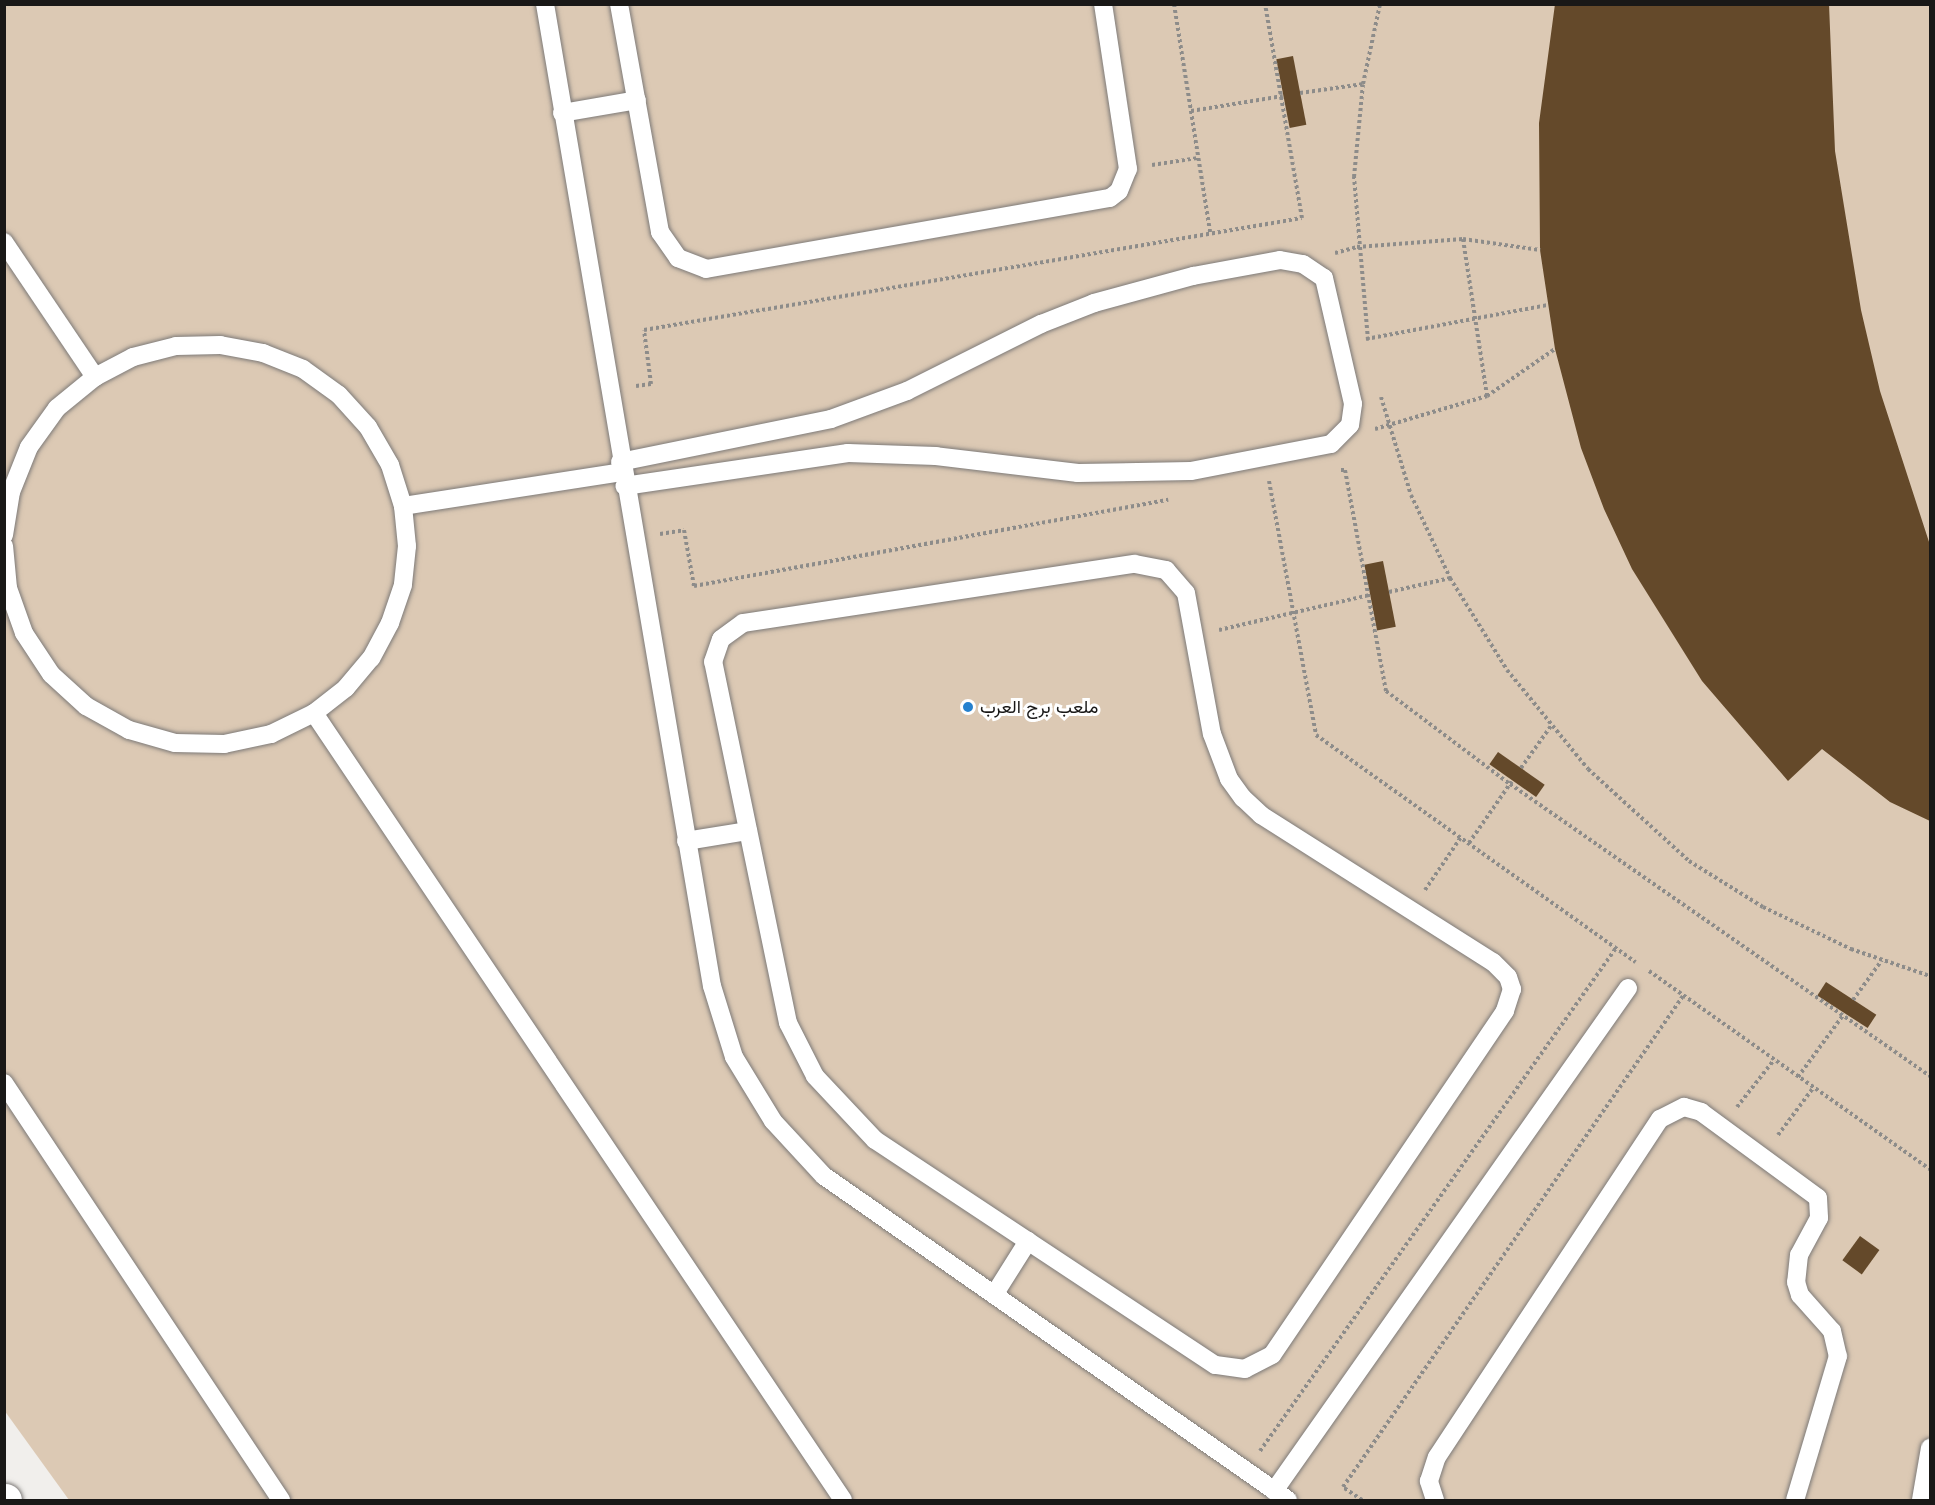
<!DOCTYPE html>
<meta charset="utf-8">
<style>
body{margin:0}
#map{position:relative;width:1935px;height:1505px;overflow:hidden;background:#f1efec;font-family:Jost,Vazirmatn,sans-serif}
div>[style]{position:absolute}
.green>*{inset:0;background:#dcc9b4}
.building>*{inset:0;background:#64492a;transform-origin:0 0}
.path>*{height:4px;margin-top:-2px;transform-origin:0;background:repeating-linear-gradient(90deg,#8d8c8a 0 3px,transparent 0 6px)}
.roads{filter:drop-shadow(0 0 2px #7d7a78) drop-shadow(0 0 2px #7d7a78)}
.service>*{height:18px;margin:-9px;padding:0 9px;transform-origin:9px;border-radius:9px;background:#fff}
.tertiary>*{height:33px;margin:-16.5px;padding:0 16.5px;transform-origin:16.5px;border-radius:16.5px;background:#fff}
.dots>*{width:16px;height:16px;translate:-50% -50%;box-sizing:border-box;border:3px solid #fff;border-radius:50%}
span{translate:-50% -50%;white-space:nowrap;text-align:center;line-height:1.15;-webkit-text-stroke:6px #fff;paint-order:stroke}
.poi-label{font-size:18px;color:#191817}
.left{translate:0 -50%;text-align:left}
.frame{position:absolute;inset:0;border:6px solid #191817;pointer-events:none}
</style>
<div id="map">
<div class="green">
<i style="clip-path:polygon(4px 5px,1930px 5px,1930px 1500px,69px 1500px,4px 1410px)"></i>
</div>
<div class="building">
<i style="clip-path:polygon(1555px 4px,1829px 4px,1835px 151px,1861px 310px,1880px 391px,1930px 545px,1930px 821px,1890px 802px,1822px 749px,1788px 781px,1702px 681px,1632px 569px,1604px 509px,1581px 448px,1555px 349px,1540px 250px,1539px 123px)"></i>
<i style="left:1293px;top:56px;width:70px;height:17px;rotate:79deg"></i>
<i style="left:1383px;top:561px;width:67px;height:19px;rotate:79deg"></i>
<i style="left:1498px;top:752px;width:57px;height:15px;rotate:35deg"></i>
<i style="left:1826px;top:982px;width:60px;height:16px;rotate:33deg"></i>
<i style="left:1860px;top:1236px;width:24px;height:30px;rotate:36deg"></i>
</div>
<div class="path">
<i style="left:1174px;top:4px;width:231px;rotate:81deg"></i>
<i style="left:1300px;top:93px;width:64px;rotate:-8.1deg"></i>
<i style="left:1191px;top:111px;width:93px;rotate:-9.3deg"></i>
<i style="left:1152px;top:165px;width:47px;rotate:-8.7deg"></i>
<i style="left:1463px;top:239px;width:159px;rotate:81.3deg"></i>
<i style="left:1335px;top:253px;width:23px;rotate:-15deg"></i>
<i style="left:1357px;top:247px;width:106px;rotate:-4.3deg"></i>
<i style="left:1463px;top:239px;width:78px;rotate:8.1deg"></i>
<i style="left:1366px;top:339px;width:184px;rotate:-10.6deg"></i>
<i style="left:1368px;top:340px;width:164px;rotate:-94.9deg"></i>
<i style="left:1354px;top:177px;width:93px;rotate:-84.5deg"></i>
<i style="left:1363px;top:84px;width:82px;rotate:-78deg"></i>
<i style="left:636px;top:386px;width:15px;rotate:-8deg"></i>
<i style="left:651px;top:384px;width:54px;rotate:-97.4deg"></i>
<i style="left:644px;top:330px;width:667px;rotate:-9.66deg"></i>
<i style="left:1302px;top:218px;width:217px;rotate:-99.8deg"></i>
<i style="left:1381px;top:397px;width:102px;rotate:73deg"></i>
<i style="left:1411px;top:495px;width:92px;rotate:64.8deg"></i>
<i style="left:1450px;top:578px;width:108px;rotate:58.2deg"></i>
<i style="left:1507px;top:670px;width:128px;rotate:50.7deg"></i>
<i style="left:1588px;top:769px;width:137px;rotate:42.3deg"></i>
<i style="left:1689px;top:861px;width:87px;rotate:31.9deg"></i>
<i style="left:1763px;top:907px;width:98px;rotate:25.5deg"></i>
<i style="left:1851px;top:949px;width:83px;rotate:18.9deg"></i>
<i style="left:1375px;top:429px;width:117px;rotate:-16.4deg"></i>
<i style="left:1487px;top:396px;width:83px;rotate:-34.7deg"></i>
<i style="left:1341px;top:470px;width:4px"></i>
<i style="left:1345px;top:470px;width:225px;rotate:79.5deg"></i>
<i style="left:1386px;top:691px;width:155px;rotate:36.9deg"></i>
<i style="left:1510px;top:784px;width:512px;rotate:34.81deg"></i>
<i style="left:1269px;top:481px;width:258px;rotate:79.5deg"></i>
<i style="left:1316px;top:735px;width:392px;rotate:35.4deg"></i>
<i style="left:660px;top:534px;width:24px;rotate:-9deg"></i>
<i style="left:684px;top:530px;width:57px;rotate:79.9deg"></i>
<i style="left:694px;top:586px;width:482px;rotate:-10.3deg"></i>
<i style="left:1389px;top:592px;width:63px;rotate:-12.9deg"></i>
<i style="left:1219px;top:630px;width:155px;rotate:-13.1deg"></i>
<i style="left:1521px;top:768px;width:52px;rotate:-54.5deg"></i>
<i style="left:1469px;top:843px;width:75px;rotate:-55.3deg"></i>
<i style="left:1425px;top:890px;width:64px;rotate:-55.8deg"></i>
<i style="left:1649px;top:971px;width:344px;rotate:35.2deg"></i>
<i style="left:1853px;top:1000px;width:49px;rotate:-54.1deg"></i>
<i style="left:1798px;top:1077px;width:78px;rotate:-53.9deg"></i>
<i style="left:1737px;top:1107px;width:60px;rotate:-51.8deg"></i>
<i style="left:1778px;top:1135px;width:59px;rotate:-53.3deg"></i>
<i style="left:1260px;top:1451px;width:616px;rotate:-54.71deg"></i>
<i style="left:1362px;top:1500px;width:23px;rotate:-146deg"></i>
<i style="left:1343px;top:1487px;width:597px;rotate:-55.3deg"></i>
</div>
<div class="roads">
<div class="service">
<i style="left:545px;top:4px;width:996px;rotate:80.35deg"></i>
<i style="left:712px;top:986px;width:74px;rotate:72.8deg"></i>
<i style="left:734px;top:1057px;width:75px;rotate:58.6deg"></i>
<i style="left:773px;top:1121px;width:75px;rotate:47.2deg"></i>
<i style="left:824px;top:1176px;width:566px;rotate:34.93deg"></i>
<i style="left:619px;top:4px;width:232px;rotate:79.8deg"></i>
<i style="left:660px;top:232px;width:32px;rotate:55deg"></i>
<i style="left:678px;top:258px;width:30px;rotate:21deg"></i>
<i style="left:706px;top:269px;width:410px;rotate:-10deg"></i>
<i style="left:1110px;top:198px;width:11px;rotate:-38deg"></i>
<i style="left:1119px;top:191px;width:24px;rotate:-68deg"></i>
<i style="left:1128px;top:169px;width:167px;rotate:-98.6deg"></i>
<i style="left:562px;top:113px;width:76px;rotate:-9.8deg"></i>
<i style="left:4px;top:242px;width:163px;rotate:56deg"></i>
<i style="left:620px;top:462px;width:215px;rotate:-11.5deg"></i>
<i style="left:831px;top:419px;width:81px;rotate:-20.2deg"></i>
<i style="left:907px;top:391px;width:150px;rotate:-26.6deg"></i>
<i style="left:1041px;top:324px;width:57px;rotate:-21.6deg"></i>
<i style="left:1094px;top:303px;width:103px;rotate:-15.3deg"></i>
<i style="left:1193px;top:276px;width:88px;rotate:-10.4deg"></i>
<i style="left:1280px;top:260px;width:23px;rotate:10deg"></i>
<i style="left:1303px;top:264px;width:25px;rotate:34deg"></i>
<i style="left:1324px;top:278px;width:129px;rotate:77deg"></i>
<i style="left:1353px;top:404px;width:21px;rotate:98deg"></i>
<i style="left:1350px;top:425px;width:27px;rotate:135deg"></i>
<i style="left:1331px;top:444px;width:143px;rotate:169.1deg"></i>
<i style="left:1191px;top:471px;width:113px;rotate:179deg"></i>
<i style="left:1078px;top:473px;width:143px;rotate:-173.2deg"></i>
<i style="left:936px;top:456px;width:88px;rotate:-178deg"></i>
<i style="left:848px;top:453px;width:226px;rotate:171.6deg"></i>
<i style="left:403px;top:506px;width:222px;rotate:-8.8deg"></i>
<i style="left:4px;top:535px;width:44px;rotate:-80.8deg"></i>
<i style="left:11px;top:492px;width:48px;rotate:-68.2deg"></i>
<i style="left:29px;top:447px;width:48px;rotate:-54.3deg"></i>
<i style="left:57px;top:408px;width:49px;rotate:-39.2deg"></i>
<i style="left:95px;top:377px;width:43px;rotate:-27.8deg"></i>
<i style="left:133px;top:357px;width:44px;rotate:-14.3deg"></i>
<i style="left:176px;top:346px;width:44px;rotate:-1.3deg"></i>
<i style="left:220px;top:345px;width:44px;rotate:10.5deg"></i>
<i style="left:263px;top:353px;width:43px;rotate:21.8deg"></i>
<i style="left:303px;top:369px;width:44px;rotate:35.8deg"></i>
<i style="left:339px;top:395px;width:43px;rotate:47.8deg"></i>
<i style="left:368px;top:427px;width:44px;rotate:59.9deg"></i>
<i style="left:390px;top:465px;width:43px;rotate:72.4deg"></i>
<i style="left:403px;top:506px;width:40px;rotate:84.3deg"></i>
<i style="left:407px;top:546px;width:39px;rotate:96deg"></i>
<i style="left:403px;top:585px;width:40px;rotate:108.9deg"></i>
<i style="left:390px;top:623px;width:40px;rotate:118deg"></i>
<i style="left:371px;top:658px;width:39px;rotate:130deg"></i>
<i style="left:346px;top:688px;width:41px;rotate:142deg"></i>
<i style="left:314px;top:713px;width:48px;rotate:154deg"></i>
<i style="left:271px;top:734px;width:48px;rotate:168deg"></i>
<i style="left:224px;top:744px;width:49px;rotate:-178.8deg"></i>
<i style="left:175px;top:743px;width:48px;rotate:-164.2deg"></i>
<i style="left:129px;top:730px;width:49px;rotate:-150.8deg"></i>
<i style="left:86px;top:706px;width:47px;rotate:-137.6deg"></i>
<i style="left:51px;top:674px;width:49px;rotate:-123.4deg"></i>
<i style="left:24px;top:633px;width:48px;rotate:-109.6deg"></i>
<i style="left:8px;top:588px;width:42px;rotate:-95.4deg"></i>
<i style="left:1135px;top:564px;width:32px;rotate:11deg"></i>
<i style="left:1166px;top:570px;width:30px;rotate:49deg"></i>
<i style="left:1186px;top:593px;width:143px;rotate:79.6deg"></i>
<i style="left:1212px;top:734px;width:48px;rotate:69.3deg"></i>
<i style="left:1229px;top:779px;width:24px;rotate:54deg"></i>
<i style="left:1243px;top:798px;width:25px;rotate:43deg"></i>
<i style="left:1261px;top:815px;width:275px;rotate:32.4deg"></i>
<i style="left:1493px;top:962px;width:21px;rotate:45deg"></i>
<i style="left:1508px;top:977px;width:13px;rotate:72deg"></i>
<i style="left:1512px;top:989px;width:23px;rotate:108deg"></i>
<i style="left:1505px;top:1011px;width:415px;rotate:124.1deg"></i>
<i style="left:1272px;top:1355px;width:30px;rotate:153deg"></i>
<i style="left:1245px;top:1369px;width:30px;rotate:-172deg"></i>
<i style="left:1215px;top:1365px;width:408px;rotate:-146.5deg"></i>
<i style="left:875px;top:1140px;width:88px;rotate:-133.2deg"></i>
<i style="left:815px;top:1076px;width:59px;rotate:-117deg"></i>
<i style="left:788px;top:1023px;width:369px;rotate:-101.7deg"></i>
<i style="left:713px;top:662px;width:24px;rotate:-71deg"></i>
<i style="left:721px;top:639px;width:27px;rotate:-36deg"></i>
<i style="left:743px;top:623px;width:396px;rotate:-8.6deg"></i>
<i style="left:314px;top:713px;width:948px;rotate:56.09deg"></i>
<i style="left:686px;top:841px;width:63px;rotate:-9.2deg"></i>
<i style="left:4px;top:1083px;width:501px;rotate:56.41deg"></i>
<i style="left:994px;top:1295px;width:64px;rotate:-57.8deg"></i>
<i style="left:1274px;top:1491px;width:615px;rotate:-54.86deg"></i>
<i style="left:1435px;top:1500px;width:20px;rotate:-108deg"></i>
<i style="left:1429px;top:1481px;width:25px;rotate:-72deg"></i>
<i style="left:1437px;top:1457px;width:405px;rotate:-56.6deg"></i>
<i style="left:1660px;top:1119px;width:27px;rotate:-27deg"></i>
<i style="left:1684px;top:1107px;width:18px;rotate:16deg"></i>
<i style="left:1701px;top:1112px;width:145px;rotate:36.3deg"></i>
<i style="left:1818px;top:1198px;width:20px;rotate:87deg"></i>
<i style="left:1819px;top:1218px;width:42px;rotate:118.4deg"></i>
<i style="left:1799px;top:1255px;width:27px;rotate:96deg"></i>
<i style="left:1796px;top:1282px;width:14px;rotate:73deg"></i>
<i style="left:1800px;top:1295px;width:48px;rotate:48.4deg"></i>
<i style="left:1832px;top:1331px;width:26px;rotate:77deg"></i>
<i style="left:1838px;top:1356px;width:150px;rotate:106.6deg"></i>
<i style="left:1921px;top:1500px;width:53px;rotate:-80.2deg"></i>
</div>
<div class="tertiary">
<i style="left:4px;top:1500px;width:1px"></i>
</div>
</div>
<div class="dots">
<i style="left:968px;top:707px;background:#2681ce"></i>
</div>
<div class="poi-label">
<span class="left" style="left:980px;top:707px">ملعب برج العرب</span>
</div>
<div class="frame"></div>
</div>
